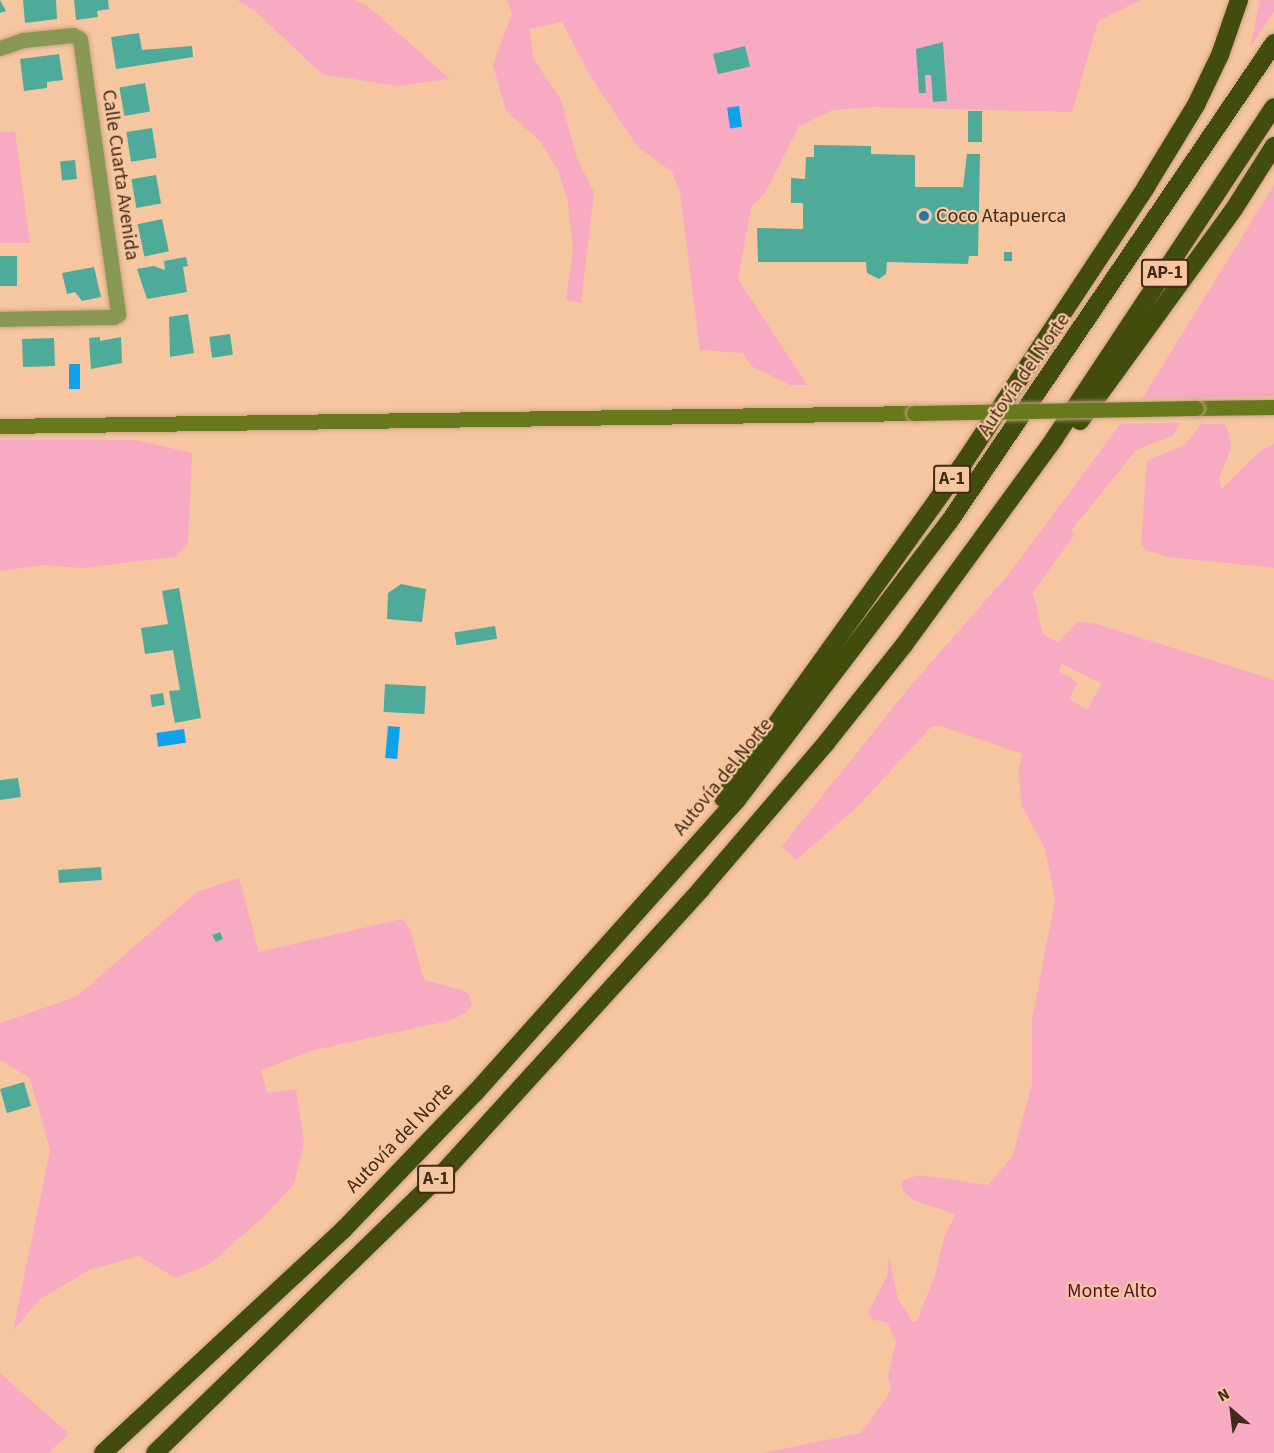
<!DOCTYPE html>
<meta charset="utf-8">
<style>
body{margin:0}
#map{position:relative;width:1274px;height:1453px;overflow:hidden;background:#f6c6a1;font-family:"Source Sans 3",sans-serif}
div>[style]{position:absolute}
.green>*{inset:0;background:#f7aac2}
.water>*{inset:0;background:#0da2ea;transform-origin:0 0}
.building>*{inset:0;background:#4eab9a;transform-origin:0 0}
.roads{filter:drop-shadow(0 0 2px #cea483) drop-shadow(0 0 2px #cea483)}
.minor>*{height:15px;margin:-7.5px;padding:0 7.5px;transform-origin:7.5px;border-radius:7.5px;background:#889853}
.secondary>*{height:15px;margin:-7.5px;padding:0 7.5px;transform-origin:7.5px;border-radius:7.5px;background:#68781d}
.motorway>*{height:18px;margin:-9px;padding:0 9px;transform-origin:9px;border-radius:9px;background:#414c0d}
.bridges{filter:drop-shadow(0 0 2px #cea483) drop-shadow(0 0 2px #cea483)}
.secondary-bridge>*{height:15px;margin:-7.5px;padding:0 7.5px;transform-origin:7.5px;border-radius:7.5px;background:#68781d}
.dots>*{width:16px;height:16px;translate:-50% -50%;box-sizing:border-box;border:3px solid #f6c6a1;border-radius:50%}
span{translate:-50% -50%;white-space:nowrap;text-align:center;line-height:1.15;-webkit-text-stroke:4.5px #f6c6a1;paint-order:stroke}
.shield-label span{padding:2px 4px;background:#f6c6a1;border:2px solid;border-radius:4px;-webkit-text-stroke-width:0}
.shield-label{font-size:18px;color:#412a17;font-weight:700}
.street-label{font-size:20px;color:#412a17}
.poi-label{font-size:20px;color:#412a17}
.left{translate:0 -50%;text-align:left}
.park-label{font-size:20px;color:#570d2e}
.north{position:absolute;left:1202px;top:1381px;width:60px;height:60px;-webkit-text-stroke:4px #f6c6a1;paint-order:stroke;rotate:332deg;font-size:16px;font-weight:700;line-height:24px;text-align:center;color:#412a17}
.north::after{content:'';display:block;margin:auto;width:21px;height:27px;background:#412a17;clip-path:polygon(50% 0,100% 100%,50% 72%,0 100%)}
</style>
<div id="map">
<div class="green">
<i style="clip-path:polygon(237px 0,355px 0,370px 8px,450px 79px,397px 86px,322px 74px,255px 11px)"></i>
<i style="clip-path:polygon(507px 0,1141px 0,1098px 21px,1072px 112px,873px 107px,833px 110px,799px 126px,765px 193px,751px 207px,738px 279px,807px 385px,790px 385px,751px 366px,743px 353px,700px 350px,680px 193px,672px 172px,637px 146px,592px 79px,562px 22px,529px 29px,534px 60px,561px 100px,577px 159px,594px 192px,581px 303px,566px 300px,573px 250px,568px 202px,558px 170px,539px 140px,506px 111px,493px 65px,512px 14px)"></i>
<i style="clip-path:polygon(1260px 0,1274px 0,1274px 11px,1250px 48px)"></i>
<i style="clip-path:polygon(15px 131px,30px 243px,0 243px,0 133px)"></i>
<i style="clip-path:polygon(1274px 185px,1274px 396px,1142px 399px)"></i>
<i style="clip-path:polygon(evenodd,1180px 423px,1173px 435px,1136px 450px,1071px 531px,1075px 534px,1033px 592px,1043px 634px,1058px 642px,1078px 621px,1097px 624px,1274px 680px,1274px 1453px,763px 1453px,861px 1433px,885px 1400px,891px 1388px,888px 1376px,896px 1342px,887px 1322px,873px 1320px,868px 1313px,887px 1276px,889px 1256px,898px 1299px,913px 1322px,917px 1321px,935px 1275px,944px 1237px,956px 1214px,915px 1201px,903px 1191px,901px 1181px,919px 1175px,988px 1185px,1013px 1155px,1032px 1084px,1032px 1021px,1055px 899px,1045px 849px,1022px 806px,1018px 770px,1023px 754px,941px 726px,931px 727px,857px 807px,796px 860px,782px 846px,912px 684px,1009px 574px,1120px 424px,1180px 423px,1062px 664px,1102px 684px,1087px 710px,1069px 699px,1078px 683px,1059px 671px,1062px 664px)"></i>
<i style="clip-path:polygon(1201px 424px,1225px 424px,1229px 434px,1231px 448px,1219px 478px,1222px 489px,1261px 450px,1274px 444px,1274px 568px,1169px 557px,1148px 551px,1141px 545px,1147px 461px,1186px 444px)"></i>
<i style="clip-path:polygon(0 440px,135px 440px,192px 453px,188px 542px,176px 557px,81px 568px,44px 565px,0 571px)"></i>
<i style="clip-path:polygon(239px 878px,259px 952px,402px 919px,410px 929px,424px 980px,462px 990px,469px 994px,472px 1004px,466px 1013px,448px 1021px,314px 1050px,261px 1070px,267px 1093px,296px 1089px,304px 1143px,294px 1184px,264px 1216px,210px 1264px,176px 1278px,139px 1256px,89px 1270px,39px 1300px,13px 1331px,50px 1150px,30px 1078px,0 1060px,0 1023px,76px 997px,197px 892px)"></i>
<i style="clip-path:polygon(0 1373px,69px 1434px,48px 1453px,0 1453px)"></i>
</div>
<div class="water">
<i style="left:739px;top:106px;width:21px;height:12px;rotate:82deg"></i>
<i style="left:69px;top:364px;width:11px;height:25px"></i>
<i style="left:388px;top:726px;width:12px;height:32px;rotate:5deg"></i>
<i style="left:184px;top:729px;width:14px;height:28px;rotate:82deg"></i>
</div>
<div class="building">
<i style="clip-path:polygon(0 0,6px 11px,0 13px)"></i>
<i style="clip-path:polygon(23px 0,56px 0,57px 19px,25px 23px)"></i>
<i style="clip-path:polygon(74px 0,108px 0,109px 9px,97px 11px,98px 17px,76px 20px)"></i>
<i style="clip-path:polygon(139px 33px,142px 50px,192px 46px,193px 57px,116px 69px,111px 37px)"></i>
<i style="clip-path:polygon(943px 42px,947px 101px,933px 102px,931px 75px,925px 75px,926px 93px,919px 93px,916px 49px)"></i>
<i style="left:745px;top:46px;width:21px;height:33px;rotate:76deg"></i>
<i style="clip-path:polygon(59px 54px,63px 80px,47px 82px,47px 88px,24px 91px,20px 59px)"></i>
<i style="left:145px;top:83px;width:29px;height:26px;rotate:80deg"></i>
<i style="left:968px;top:111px;width:14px;height:31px"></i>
<i style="left:152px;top:128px;width:30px;height:26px;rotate:81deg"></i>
<i style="clip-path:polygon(814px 145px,871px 146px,871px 154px,915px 155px,915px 187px,963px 187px,967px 154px,980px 154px,978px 256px,969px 256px,968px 264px,887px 262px,886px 274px,879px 279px,867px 273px,866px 262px,758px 262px,757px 228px,803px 229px,803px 203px,791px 203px,791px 178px,805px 179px,806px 157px,814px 157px)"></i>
<i style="left:75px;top:160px;width:19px;height:15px;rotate:84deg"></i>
<i style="left:156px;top:175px;width:29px;height:25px;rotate:80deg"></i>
<i style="left:162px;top:219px;width:33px;height:25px;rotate:78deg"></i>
<i style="left:1012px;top:252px;width:9px;height:8px;rotate:90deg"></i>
<i style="left:0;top:256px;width:17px;height:30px"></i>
<i style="clip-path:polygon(186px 257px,188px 266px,183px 267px,187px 292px,147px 299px,137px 269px,154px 266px,165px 270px,164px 261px)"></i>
<i style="clip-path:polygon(94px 267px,101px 297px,82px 301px,75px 292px,67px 294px,62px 273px)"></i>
<i style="clip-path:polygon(188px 314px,194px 353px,170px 357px,169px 317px)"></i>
<i style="left:230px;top:334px;width:21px;height:21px;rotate:82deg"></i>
<i style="clip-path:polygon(100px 337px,100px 341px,121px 337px,122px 363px,91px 369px,89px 338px)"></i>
<i style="left:54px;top:338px;width:28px;height:32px;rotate:88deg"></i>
<i style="clip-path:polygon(401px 584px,426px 589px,422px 622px,387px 619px,388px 593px)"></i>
<i style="clip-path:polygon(179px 588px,201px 718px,175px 723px,169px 691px,180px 690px,173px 650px,145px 654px,141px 628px,168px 624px,162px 591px)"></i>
<i style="left:495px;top:626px;width:13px;height:41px;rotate:81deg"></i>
<i style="left:385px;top:684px;width:41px;height:28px;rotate:3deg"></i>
<i style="left:163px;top:693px;width:12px;height:13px;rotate:81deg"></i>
<i style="clip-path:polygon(18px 778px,21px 797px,0 800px,0 780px)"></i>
<i style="left:101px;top:867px;width:13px;height:43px;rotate:86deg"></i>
<i style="clip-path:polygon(220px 932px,223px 939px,216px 942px,212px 935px)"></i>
<i style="left:24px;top:1082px;width:25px;height:25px;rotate:74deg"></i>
</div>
<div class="roads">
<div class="minor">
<i style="left:0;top:48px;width:24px;rotate:-19deg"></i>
<i style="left:23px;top:40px;width:50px;rotate:-5.7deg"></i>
<i style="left:73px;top:35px;width:8px;rotate:30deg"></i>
<i style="left:80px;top:39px;width:278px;rotate:82.1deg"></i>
<i style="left:118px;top:314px;width:5px;rotate:143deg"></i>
<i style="left:114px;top:317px;width:114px;rotate:179deg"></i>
</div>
<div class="secondary">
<i style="left:1196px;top:408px;width:78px;rotate:-0.7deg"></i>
<i style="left:0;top:426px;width:914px;rotate:-0.81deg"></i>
</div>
<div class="motorway">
<i style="left:1080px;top:421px;width:262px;rotate:-54deg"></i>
<i style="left:1234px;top:209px;width:75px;rotate:-57.6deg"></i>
<i style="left:723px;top:798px;width:408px;rotate:-54.3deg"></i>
<i style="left:961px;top:467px;width:336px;rotate:-56.5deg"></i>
<i style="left:1146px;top:187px;width:96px;rotate:-58.6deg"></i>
<i style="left:1196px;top:105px;width:55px;rotate:-64.4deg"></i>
<i style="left:1220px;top:55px;width:58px;rotate:-70.9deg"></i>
<i style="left:103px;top:1453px;width:328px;rotate:-42.9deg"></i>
<i style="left:343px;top:1230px;width:190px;rotate:-46.1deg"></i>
<i style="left:475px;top:1093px;width:393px;rotate:-48.2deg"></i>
<i style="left:737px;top:800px;width:350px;rotate:-52.7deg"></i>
<i style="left:949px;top:522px;width:579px;rotate:-55.84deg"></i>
<i style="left:155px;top:1453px;width:400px;rotate:-44.2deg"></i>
<i style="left:442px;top:1174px;width:385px;rotate:-47.7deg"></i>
<i style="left:701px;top:889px;width:192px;rotate:-49.4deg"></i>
<i style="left:826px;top:743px;width:125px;rotate:-51.5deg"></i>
<i style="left:904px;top:645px;width:255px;rotate:-53.9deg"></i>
<i style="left:1054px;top:439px;width:398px;rotate:-56.5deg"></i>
</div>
</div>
<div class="bridges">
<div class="secondary-bridge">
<i style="left:914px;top:413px;width:282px;rotate:-1deg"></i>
</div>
</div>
<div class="dots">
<i style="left:924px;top:216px;background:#2477a8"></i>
</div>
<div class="shield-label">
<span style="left:1165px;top:273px">AP-1</span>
<span style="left:952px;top:479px">A-1</span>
<span style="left:436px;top:1179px">A-1</span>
</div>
<div class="street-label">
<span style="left:120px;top:175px;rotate:82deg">Calle Cuarta Avenida</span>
<span style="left:1024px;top:375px;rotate:-55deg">Autovía del Norte</span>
<span style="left:723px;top:777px;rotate:-51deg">Autovía del Norte</span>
<span style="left:400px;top:1138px;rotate:-46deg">Autovía del Norte</span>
</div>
<div class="poi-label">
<span class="left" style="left:936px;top:216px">Coco Atapuerca</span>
</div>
<div class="park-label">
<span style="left:1112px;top:1291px">Monte Alto</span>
</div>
<div class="north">N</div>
</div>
